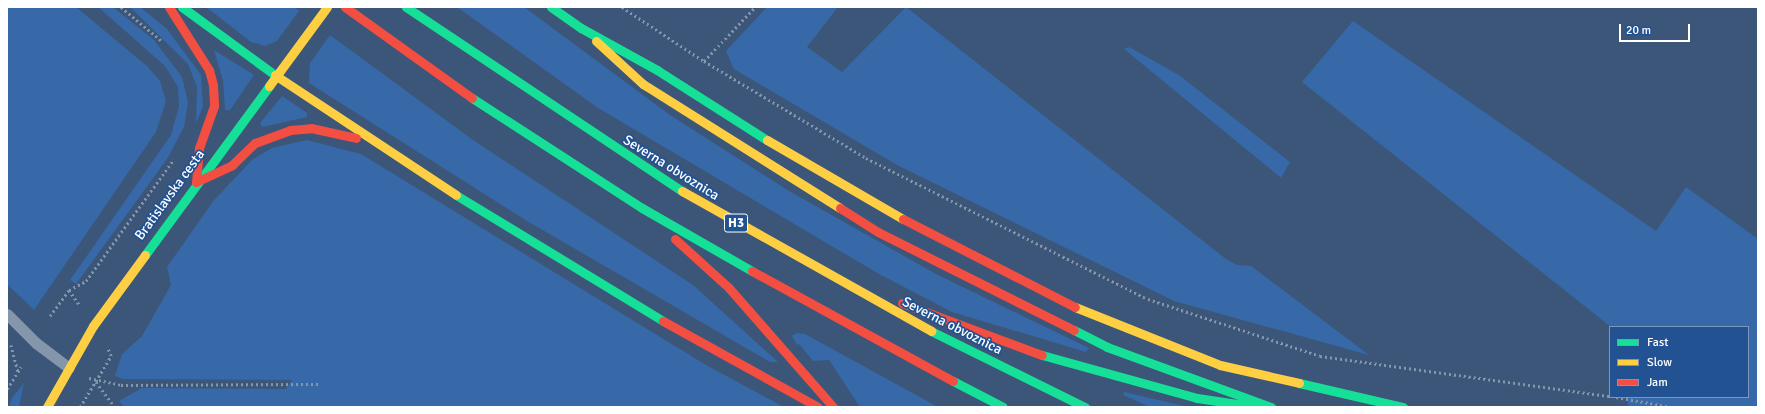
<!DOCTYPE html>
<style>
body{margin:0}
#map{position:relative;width:1765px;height:414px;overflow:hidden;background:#3b5679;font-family:Signika,sans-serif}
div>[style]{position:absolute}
.green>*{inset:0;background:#3768a8}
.path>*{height:2.5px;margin-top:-1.25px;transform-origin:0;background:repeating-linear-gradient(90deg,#8496ab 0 2px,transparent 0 5px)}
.lane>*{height:11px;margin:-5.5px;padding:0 5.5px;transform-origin:5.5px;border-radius:5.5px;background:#8496ab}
.fast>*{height:9px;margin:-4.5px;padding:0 4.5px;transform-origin:4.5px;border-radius:4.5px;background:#16e098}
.slow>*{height:9px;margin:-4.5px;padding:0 4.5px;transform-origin:4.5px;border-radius:4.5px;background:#ffcf43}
.jam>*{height:9px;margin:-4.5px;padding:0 4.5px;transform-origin:4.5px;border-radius:4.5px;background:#f24e42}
span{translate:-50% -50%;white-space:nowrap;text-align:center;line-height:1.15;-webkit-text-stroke:3.5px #225292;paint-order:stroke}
.shield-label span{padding:1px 3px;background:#225292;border:1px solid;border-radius:3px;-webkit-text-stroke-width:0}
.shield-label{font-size:13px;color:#fff;font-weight:700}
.street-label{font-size:14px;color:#fff}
.frame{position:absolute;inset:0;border:8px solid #fff;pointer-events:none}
.legend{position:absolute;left:1609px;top:326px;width:140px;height:72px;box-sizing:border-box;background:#225292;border:1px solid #7a97be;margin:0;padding:5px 7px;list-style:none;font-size:12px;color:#fff}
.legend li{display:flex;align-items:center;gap:8px;height:20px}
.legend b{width:20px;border:1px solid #7a97be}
.scale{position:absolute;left:1619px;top:24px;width:71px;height:18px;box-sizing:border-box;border:2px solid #fff;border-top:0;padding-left:5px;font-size:12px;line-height:14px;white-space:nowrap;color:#fff;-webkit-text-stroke:3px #225292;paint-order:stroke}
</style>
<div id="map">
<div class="green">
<i style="clip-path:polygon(7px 7px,76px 7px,148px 67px,160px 81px,166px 101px,156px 132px,34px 310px,7px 284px)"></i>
<i style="clip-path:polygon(98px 7px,113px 7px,154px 40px,182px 77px,188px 102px,184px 127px,167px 159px,76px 284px,70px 280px,171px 135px,179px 106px,178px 87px,165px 66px)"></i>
<i style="clip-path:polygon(130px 7px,140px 7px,167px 29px,201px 75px,203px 107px,196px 123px,197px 87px,188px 64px)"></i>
<i style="clip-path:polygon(206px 7px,294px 7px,299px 11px,277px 41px,265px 46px,251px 42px)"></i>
<i style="clip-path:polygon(457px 7px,524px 7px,670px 115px,789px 191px,936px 274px,1089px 348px,1086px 352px,952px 312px,879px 274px,598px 108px)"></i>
<i style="clip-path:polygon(767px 7px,838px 7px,807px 47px,842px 72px,906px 7px,1226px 259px,1237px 265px,1251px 266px,1369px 355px,1174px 301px,897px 165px,734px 69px,726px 51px)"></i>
<i style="clip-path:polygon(1353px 21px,1656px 231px,1686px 187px,1758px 239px,1758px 407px,1628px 407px,1628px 397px,1748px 397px,1748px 327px,1611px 327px,1302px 82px)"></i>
<i style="clip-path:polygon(330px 35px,473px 140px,693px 285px,778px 362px,770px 362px,527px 221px,309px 83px,310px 63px)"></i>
<i style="clip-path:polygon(1129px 47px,1179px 75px,1290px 162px,1281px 178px,1124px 49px)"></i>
<i style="clip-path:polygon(214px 50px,254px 75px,230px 110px,225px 110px,223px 81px)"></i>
<i style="clip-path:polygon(282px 96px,307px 113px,307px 117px,262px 127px,260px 123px)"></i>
<i style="clip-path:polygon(307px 140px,361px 154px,706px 365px,784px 407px,124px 407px,119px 401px,142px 388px,286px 389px,292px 380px,123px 379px,115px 376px,122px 354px,142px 336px,171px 285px,167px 267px,214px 200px,253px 159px,272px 148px)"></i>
<i style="clip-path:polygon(796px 333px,805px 334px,938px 407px,860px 407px,829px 360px,813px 361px,799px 344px,797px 345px,792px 336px)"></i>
<i style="clip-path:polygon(24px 383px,19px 407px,9px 407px,12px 398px)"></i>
<i style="clip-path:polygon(1124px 392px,1188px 407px,1150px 407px,1123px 395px)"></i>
</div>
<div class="path">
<i style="left:121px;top:7px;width:53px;rotate:39.7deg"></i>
<i style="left:622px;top:7px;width:98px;rotate:33.4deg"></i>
<i style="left:704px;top:61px;width:189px;rotate:30.9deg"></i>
<i style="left:866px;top:158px;width:315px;rotate:26.6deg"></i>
<i style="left:1148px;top:299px;width:181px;rotate:18.3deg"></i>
<i style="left:1320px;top:356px;width:293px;rotate:7.9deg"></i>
<i style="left:704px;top:61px;width:74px;rotate:-46.6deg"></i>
<i style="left:69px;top:290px;width:19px;rotate:55deg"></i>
<i style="left:50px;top:316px;width:32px;rotate:-54deg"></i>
<i style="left:69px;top:290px;width:19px;rotate:-28deg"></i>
<i style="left:86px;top:281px;width:150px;rotate:-54.2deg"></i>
<i style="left:11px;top:345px;width:27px;rotate:75deg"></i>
<i style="left:89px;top:378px;width:33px;rotate:12deg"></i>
<i style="left:121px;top:385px;width:199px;rotate:-0.3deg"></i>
<i style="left:96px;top:382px;width:31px;rotate:53deg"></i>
<i style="left:7px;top:389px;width:26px;rotate:-58deg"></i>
<i style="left:1616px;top:397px;width:56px;rotate:10.3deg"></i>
<i style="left:80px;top:407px;width:60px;rotate:-58.7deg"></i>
<i style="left:111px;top:356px;width:10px;rotate:-114deg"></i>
</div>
<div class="lane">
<i style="left:7px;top:314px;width:41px;rotate:45deg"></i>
<i style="left:36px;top:343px;width:41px;rotate:37.1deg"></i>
</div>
<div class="fast">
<i style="left:182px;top:7px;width:115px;rotate:36.2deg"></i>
<i style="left:406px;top:7px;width:332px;rotate:33.7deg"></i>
<i style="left:551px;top:7px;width:37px;rotate:35deg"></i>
<i style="left:581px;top:28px;width:87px;rotate:28.9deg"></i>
<i style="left:657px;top:70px;width:130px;rotate:32.5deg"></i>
<i style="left:472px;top:98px;width:202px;rotate:32.9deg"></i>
<i style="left:642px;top:208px;width:127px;rotate:29.8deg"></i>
<i style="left:456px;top:195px;width:242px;rotate:31.3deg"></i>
<i style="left:145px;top:255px;width:210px;rotate:-53.7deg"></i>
<i style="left:1074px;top:330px;width:37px;rotate:27deg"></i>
<i style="left:1107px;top:347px;width:175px;rotate:20.1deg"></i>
<i style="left:931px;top:331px;width:172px;rotate:26.3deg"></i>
<i style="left:1042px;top:355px;width:161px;rotate:15.5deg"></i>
<i style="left:1197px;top:398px;width:61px;rotate:8.5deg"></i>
<i style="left:953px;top:381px;width:56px;rotate:27.5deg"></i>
<i style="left:1299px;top:383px;width:107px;rotate:13deg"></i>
</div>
<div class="slow">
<i style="left:596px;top:41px;width:64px;rotate:42.5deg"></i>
<i style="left:643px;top:84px;width:233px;rotate:32.2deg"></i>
<i style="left:275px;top:75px;width:217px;rotate:33.5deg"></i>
<i style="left:269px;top:86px;width:98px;rotate:-53.7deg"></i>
<i style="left:767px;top:140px;width:157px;rotate:30.2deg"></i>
<i style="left:682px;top:191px;width:286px;rotate:29.3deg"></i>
<i style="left:1075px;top:307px;width:156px;rotate:21.8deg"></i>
<i style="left:1220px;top:365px;width:81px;rotate:12.8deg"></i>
<i style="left:47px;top:407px;width:93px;rotate:-60.4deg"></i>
<i style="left:93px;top:326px;width:88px;rotate:-53.8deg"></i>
</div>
<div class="jam">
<i style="left:169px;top:7px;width:75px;rotate:57.6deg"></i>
<i style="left:209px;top:70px;width:16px;rotate:75deg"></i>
<i style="left:213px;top:85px;width:21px;rotate:87deg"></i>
<i style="left:214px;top:106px;width:45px;rotate:109.7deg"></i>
<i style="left:199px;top:148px;width:34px;rotate:95deg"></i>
<i style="left:345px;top:7px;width:156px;rotate:35.6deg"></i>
<i style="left:196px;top:182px;width:40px;rotate:-25deg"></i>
<i style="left:232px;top:165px;width:32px;rotate:-44deg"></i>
<i style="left:255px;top:143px;width:37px;rotate:-20deg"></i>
<i style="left:290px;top:130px;width:21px;rotate:-5deg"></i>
<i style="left:311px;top:128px;width:46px;rotate:12.5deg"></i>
<i style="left:840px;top:208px;width:45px;rotate:32.3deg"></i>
<i style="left:878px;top:232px;width:219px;rotate:26.6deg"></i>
<i style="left:903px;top:219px;width:193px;rotate:27.1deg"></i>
<i style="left:675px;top:239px;width:73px;rotate:42.2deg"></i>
<i style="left:729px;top:288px;width:158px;rotate:48.8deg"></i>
<i style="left:752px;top:271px;width:229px;rotate:28.7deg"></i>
<i style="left:902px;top:303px;width:149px;rotate:20.4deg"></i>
<i style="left:663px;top:321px;width:177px;rotate:29deg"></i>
</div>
<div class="shield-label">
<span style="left:736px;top:223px">H3</span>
</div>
<div class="street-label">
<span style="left:671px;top:168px;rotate:32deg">Severna obvoznica</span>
<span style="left:170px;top:195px;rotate:-54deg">Bratislavska cesta</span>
<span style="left:952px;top:326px;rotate:27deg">Severna obvoznica</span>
</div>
<div class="frame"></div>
<ul class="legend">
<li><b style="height:5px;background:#16e098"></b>Fast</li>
<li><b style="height:5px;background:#ffcf43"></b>Slow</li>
<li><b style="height:5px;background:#f24e42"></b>Jam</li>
</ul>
<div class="scale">20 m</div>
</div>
